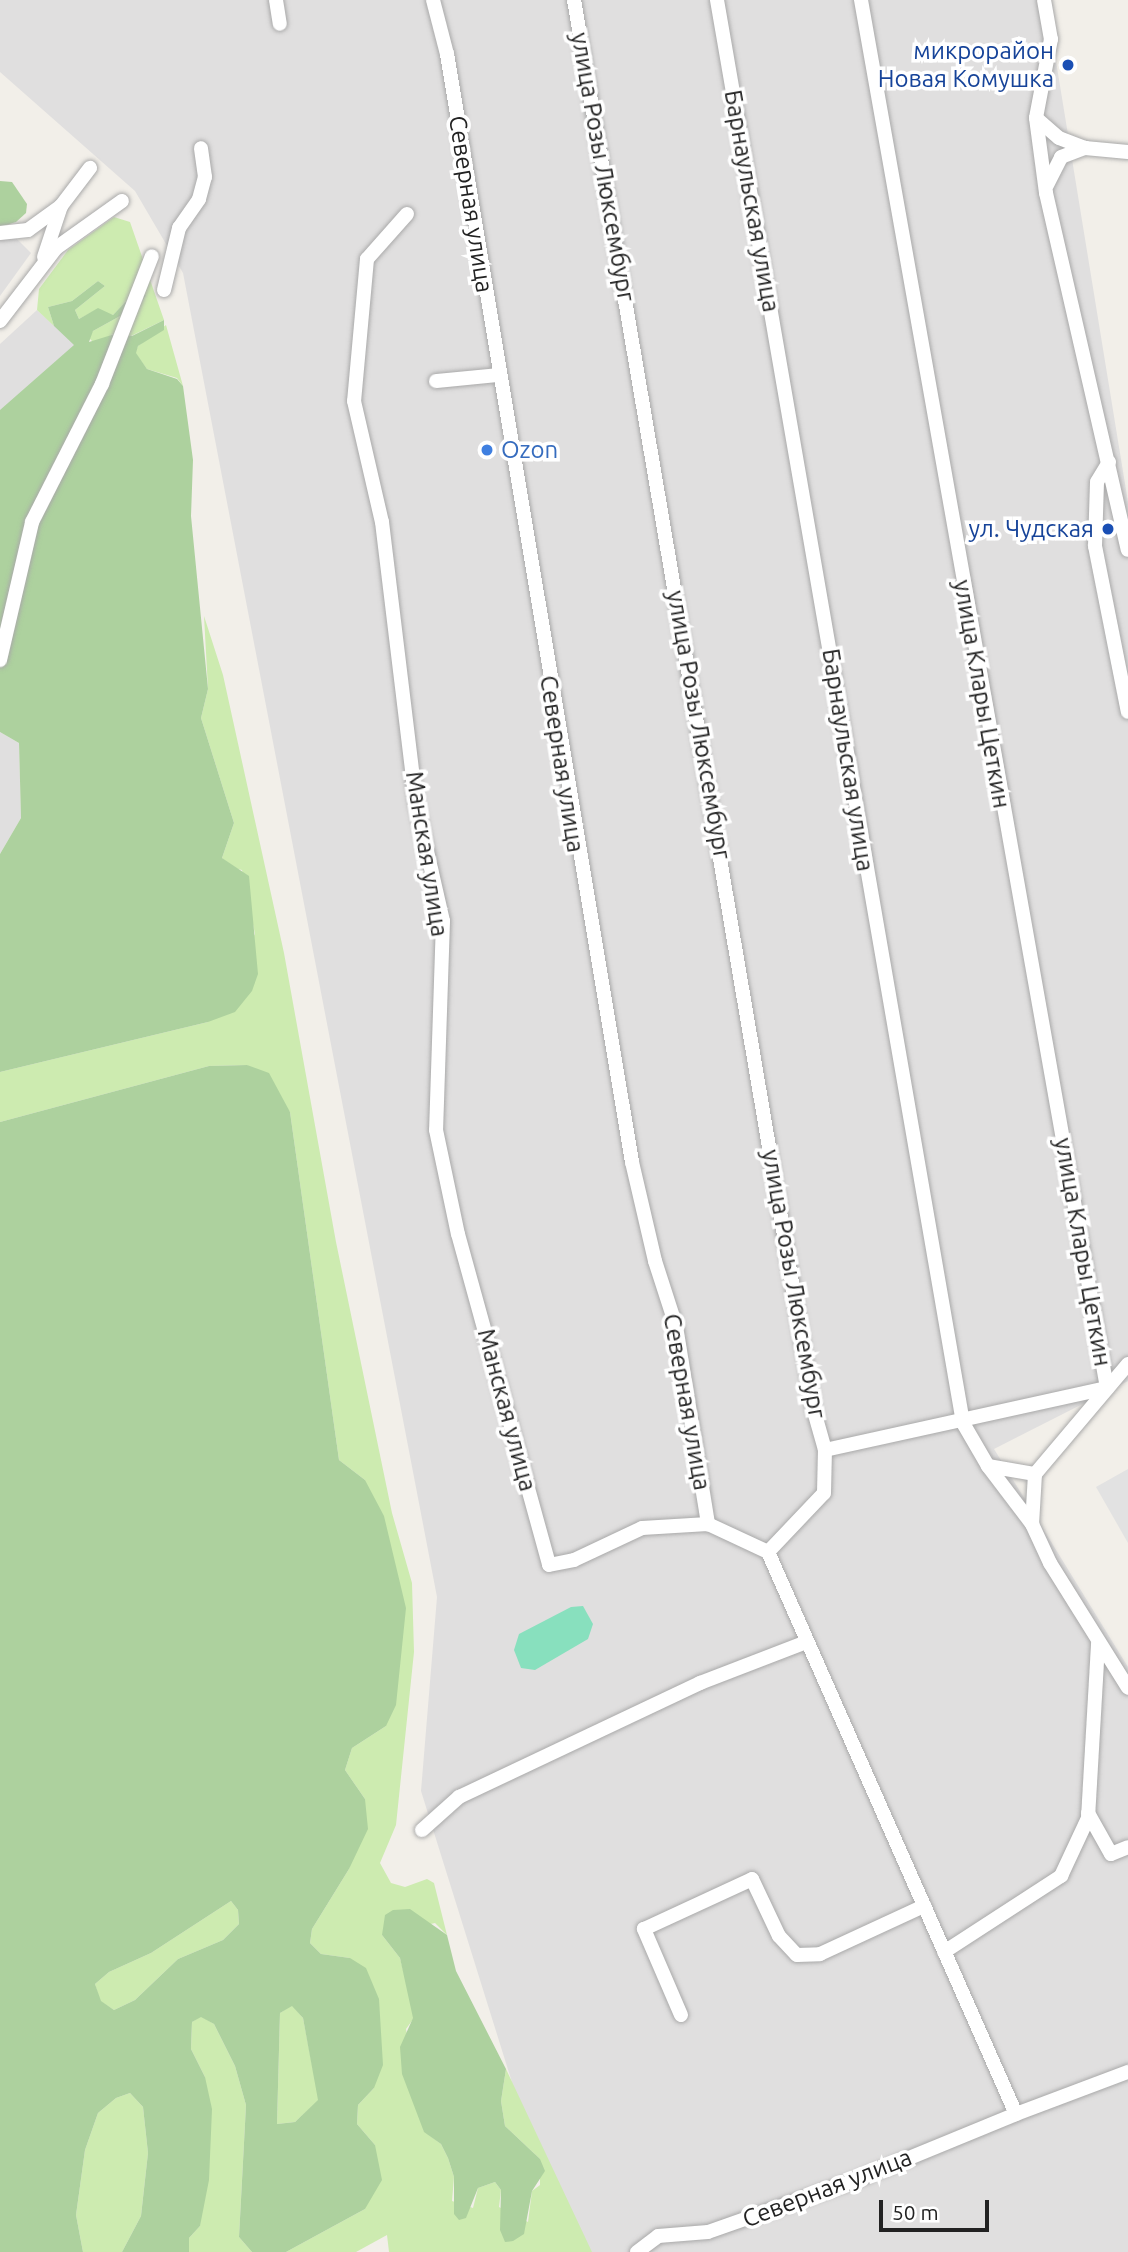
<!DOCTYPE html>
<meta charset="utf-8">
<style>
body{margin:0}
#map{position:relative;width:1128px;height:2252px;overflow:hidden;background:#f2efe9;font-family:Ubuntu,sans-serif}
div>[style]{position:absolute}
.residential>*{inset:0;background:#e0dfdf}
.grass>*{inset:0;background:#cdebb0}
.forest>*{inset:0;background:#add19e}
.pitch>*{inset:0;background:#88e0be}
.parking>*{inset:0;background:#e2e2e2}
.roads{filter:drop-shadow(0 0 2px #a9a9a9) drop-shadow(0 0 2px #a9a9a9)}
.minor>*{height:14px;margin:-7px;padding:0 7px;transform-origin:7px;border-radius:7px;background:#fff}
.dots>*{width:19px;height:19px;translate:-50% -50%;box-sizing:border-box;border:4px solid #fff;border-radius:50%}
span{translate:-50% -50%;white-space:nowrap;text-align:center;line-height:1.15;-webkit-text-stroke:7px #fff;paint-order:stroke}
.transit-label{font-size:24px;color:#164399}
.right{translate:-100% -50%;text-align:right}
.street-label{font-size:24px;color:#222}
.shop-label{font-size:24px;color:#366cbe}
.left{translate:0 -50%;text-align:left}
.scale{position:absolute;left:879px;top:2200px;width:110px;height:32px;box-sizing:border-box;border:4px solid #222;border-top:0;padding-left:9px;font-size:21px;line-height:24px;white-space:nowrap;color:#222;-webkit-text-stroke:5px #fff;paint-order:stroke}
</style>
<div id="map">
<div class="residential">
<i style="clip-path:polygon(0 0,1046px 0,1128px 502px,1128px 1381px,994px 1449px,1128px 1667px,1128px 2252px,565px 2252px,421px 1791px,437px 1597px,183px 273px,135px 191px,0 72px)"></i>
<i style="clip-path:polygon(14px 236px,31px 253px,0 296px,0 239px)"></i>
<i style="clip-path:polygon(37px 310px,103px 370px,0 612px,0 344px)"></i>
<i style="clip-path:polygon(0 732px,19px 743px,21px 818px,0 854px)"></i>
</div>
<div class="grass">
<i style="clip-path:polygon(114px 217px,130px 222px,164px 320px,131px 336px,113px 334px,95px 344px,88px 337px,93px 331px,140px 305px,146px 295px,132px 295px,113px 315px,94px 311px,79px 319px,75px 310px,105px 286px,98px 281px,72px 301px,48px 307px,54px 326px,37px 310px,39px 289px,68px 250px)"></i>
<i style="clip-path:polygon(166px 325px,183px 386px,177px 378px,147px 369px,135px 353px,138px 346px)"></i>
<i style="clip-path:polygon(204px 616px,223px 675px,284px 953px,336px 1242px,392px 1513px,412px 1583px,414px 1652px,396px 1825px,380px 1863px,391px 1883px,405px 1887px,427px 1879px,434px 1883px,447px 1935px,435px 1923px,382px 1935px,400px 1958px,412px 2005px,414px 2018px,406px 2029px,424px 2131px,441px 2144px,448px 2158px,454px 2177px,452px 2201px,473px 2208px,478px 2188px,495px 2182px,501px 2190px,499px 2207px,528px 2222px,532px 2191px,540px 2185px,540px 2159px,505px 2126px,501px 2101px,506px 2069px,592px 2252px,389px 2252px,387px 2235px,356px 2252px,286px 2252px,365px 2209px,375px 2145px,357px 2124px,358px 2105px,374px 2088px,350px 1958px,321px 1954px,310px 1943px,312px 1929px,349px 1869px,365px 1799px,345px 1770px,352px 1748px,386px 1726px,365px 1480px,339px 1460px,290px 1112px,247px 1065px,209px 1066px,0 1122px,0 1072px,208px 1022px,255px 934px,242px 870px,229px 867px,222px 858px,234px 823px,201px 718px,208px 689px)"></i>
<i style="clip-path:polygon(231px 1901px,238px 1910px,239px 1924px,223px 1940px,178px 1959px,135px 2000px,114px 2010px,100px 2001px,95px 1984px,109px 1972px,151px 1953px)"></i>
<i style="clip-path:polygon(292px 2005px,303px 2018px,319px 2100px,295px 2122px,277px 2124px,280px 2013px)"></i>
<i style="clip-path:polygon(201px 2016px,214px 2024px,235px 2066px,246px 2105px,239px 2237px,252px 2252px,189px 2252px,189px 2238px,200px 2226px,205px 2077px,191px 2049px,192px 2022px)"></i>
<i style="clip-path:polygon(130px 2093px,143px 2107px,148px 2153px,141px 2216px,122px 2252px,83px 2252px,76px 2215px,85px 2150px,98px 2113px,116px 2098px)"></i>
</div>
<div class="forest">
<i style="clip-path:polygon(0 181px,12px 182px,27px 204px,26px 213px,16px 222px,0 227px)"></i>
<i style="clip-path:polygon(98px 281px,105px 286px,75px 310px,79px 319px,98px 308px,113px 315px,132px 295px,142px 292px,146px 295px,140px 305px,93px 331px,89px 342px,118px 333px,132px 336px,164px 320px,164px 330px,138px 346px,136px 353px,147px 369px,177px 379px,183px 386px,193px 460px,191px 516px,208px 689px,201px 718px,234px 823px,222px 858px,249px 876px,258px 974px,252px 991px,235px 1012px,208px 1022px,0 1072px,0 854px,21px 818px,19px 743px,0 732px,0 410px,74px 345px,54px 326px,48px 307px,72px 301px)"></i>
<i style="clip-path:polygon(evenodd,247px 1065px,269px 1073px,290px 1112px,339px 1460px,365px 1480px,384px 1516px,406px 1608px,396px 1705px,386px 1726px,352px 1748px,345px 1770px,365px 1799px,368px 1829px,349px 1869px,312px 1929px,310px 1943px,321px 1954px,350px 1958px,366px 1968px,379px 1999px,383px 2065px,374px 2088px,358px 2105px,357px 2124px,375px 2145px,382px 2180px,365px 2209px,286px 2252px,252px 2252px,239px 2237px,246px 2105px,235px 2066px,214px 2024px,201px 2017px,192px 2022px,191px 2049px,205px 2077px,212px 2109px,209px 2180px,200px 2226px,189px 2238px,189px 2252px,122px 2252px,141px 2216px,148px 2153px,143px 2107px,130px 2093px,116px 2098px,98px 2113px,85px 2150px,76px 2215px,83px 2252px,0 2252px,0 1122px,209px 1066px,247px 1065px,231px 1901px,238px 1910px,239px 1924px,223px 1940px,178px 1959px,135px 2000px,114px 2010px,101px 2001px,95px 1984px,109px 1972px,151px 1953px,231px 1901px,247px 1065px,292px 2006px,303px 2018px,318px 2100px,295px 2122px,277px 2124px,280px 2013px,292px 2006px)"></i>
<i style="clip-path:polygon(410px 1909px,447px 1935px,456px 1971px,506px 2069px,501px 2101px,505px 2126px,540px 2159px,545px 2171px,532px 2191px,524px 2234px,513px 2241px,505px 2242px,500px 2230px,501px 2190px,495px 2182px,478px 2188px,466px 2218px,459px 2220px,454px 2214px,454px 2177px,448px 2158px,441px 2144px,424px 2132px,402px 2074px,400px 2047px,413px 2018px,400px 1958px,382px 1935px,385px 1915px,393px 1910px)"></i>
</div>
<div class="pitch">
<i style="clip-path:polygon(583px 1606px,593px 1624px,588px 1639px,535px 1670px,521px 1668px,514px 1650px,519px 1634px,571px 1607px)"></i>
</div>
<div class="parking">
<i style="clip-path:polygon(1128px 1469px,1128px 1543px,1096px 1487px)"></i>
</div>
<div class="roads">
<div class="minor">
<i style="left:276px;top:0;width:24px;rotate:81deg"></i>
<i style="left:433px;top:0;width:56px;rotate:75.5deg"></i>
<i style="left:447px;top:54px;width:1123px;rotate:80.52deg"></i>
<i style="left:632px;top:1162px;width:102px;rotate:76.9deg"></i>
<i style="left:655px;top:1261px;width:68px;rotate:72.1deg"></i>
<i style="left:676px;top:1326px;width:201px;rotate:80.8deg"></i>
<i style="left:574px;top:0;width:1431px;rotate:80.35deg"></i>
<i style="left:814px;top:1411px;width:41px;rotate:74.2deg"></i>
<i style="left:717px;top:0;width:1444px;rotate:80.19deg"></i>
<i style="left:963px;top:1423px;width:50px;rotate:59.8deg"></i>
<i style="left:988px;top:1466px;width:48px;rotate:9.7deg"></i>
<i style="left:1044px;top:0;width:40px;rotate:80deg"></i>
<i style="left:1051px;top:39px;width:80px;rotate:100.8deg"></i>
<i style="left:1036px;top:118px;width:76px;rotate:82.4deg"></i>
<i style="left:1046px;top:193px;width:366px;rotate:77.1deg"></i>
<i style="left:1036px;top:118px;width:30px;rotate:41deg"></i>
<i style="left:1059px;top:138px;width:28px;rotate:21deg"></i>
<i style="left:1047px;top:185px;width:31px;rotate:-63deg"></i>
<i style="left:1061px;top:157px;width:26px;rotate:-21deg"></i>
<i style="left:1085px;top:148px;width:43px;rotate:5.3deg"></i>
<i style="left:407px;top:214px;width:60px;rotate:131.6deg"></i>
<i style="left:367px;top:259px;width:143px;rotate:95.2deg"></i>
<i style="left:354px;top:401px;width:124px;rotate:77deg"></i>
<i style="left:382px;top:522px;width:283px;rotate:83.1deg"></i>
<i style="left:416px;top:803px;width:121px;rotate:77.1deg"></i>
<i style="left:443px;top:921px;width:209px;rotate:91.9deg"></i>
<i style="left:436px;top:1130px;width:106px;rotate:78.1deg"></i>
<i style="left:458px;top:1234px;width:343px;rotate:74.6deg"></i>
<i style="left:549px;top:1565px;width:25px;rotate:-11deg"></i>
<i style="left:574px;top:1560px;width:75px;rotate:-25.2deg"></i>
<i style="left:642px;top:1528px;width:66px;rotate:-3.5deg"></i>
<i style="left:708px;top:1524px;width:66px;rotate:25deg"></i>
<i style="left:768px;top:1552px;width:81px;rotate:-46.5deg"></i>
<i style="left:824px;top:1493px;width:43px;rotate:-88.7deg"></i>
<i style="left:825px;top:1450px;width:289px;rotate:-12.4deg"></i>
<i style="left:1107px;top:1388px;width:1410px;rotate:-100.05deg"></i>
<i style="left:0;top:233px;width:28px;rotate:-6deg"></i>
<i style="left:28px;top:230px;width:41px;rotate:-36deg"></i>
<i style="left:61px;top:206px;width:48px;rotate:-52.7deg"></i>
<i style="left:44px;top:257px;width:54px;rotate:-71.6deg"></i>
<i style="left:164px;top:290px;width:64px;rotate:-76.4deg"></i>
<i style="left:179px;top:228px;width:35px;rotate:-55deg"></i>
<i style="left:199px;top:199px;width:23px;rotate:-75deg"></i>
<i style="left:205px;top:177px;width:29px;rotate:-98deg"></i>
<i style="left:0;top:321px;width:92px;rotate:-52.5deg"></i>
<i style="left:56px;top:248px;width:81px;rotate:-35.5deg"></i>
<i style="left:436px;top:381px;width:62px;rotate:-5.5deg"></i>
<i style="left:1109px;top:462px;width:23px;rotate:121deg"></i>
<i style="left:1097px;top:482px;width:64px;rotate:91.8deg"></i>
<i style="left:1095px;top:546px;width:169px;rotate:78.8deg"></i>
<i style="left:0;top:660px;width:142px;rotate:-76.9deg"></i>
<i style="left:32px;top:522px;width:155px;rotate:-63.1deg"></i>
<i style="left:102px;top:384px;width:137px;rotate:-68.7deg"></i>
<i style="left:1128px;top:1364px;width:144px;rotate:130.2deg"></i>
<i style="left:1035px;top:1474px;width:50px;rotate:93.4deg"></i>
<i style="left:1032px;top:1524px;width:43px;rotate:65.2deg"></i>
<i style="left:1050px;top:1563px;width:147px;rotate:58deg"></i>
<i style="left:988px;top:1466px;width:73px;rotate:52.8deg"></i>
<i style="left:768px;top:1552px;width:614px;rotate:66.19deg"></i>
<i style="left:1016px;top:2114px;width:120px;rotate:-20.6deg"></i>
<i style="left:1088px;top:1813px;width:47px;rotate:60.7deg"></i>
<i style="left:1111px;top:1854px;width:18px;rotate:-22deg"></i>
<i style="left:422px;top:1830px;width:50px;rotate:-41.7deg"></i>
<i style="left:459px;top:1797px;width:267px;rotate:-25.3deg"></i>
<i style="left:700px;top:1683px;width:114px;rotate:-21.1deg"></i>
<i style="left:944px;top:1952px;width:140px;rotate:-33deg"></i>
<i style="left:1061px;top:1876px;width:64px;rotate:-65deg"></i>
<i style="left:1088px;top:1818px;width:176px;rotate:-86.7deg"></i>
<i style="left:681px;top:2015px;width:94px;rotate:-113.3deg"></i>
<i style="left:644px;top:1929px;width:119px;rotate:-24.8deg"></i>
<i style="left:752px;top:1879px;width:63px;rotate:64.7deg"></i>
<i style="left:779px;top:1936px;width:26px;rotate:47deg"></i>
<i style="left:797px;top:1955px;width:23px;rotate:-2deg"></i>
<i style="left:820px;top:1954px;width:115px;rotate:-24.8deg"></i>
<i style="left:637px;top:2252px;width:26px;rotate:-37deg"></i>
<i style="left:658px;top:2236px;width:50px;rotate:-4.6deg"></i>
<i style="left:708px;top:2232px;width:154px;rotate:-19.4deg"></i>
<i style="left:853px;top:2181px;width:176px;rotate:-22.3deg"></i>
</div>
</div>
<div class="dots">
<i style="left:1068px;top:65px;background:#1a4fb4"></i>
<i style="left:487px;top:450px;background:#3f7fe0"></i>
<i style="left:1108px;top:529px;background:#1a4fb4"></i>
</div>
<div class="transit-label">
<span class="right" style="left:1054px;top:65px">микрорайон<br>Новая Комушка</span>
<span class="right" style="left:1094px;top:529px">ул. Чудская</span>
</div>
<div class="street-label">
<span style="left:603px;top:167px;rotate:80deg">улица Розы Люксембург</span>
<span style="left:752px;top:201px;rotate:80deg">Барнаульская улица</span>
<span style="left:471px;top:204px;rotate:81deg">Северная улица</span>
<span style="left:982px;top:694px;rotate:80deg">улица Клары Цеткин</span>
<span style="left:699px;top:725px;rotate:80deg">улица Розы Люксембург</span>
<span style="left:848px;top:760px;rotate:81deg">Барнаульская улица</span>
<span style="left:562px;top:764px;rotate:81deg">Северная улица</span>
<span style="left:427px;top:854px;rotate:81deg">Манская улица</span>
<span style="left:1083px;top:1252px;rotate:80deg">улица Клары Цеткин</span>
<span style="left:794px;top:1284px;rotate:80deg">улица Розы Люксембург</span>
<span style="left:687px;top:1402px;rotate:80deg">Северная улица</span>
<span style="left:507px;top:1410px;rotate:75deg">Манская улица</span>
<span style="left:827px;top:2188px;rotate:-21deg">Северная улица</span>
</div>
<div class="shop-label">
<span class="left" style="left:501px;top:450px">Ozon</span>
</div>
<div class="scale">50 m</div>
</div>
